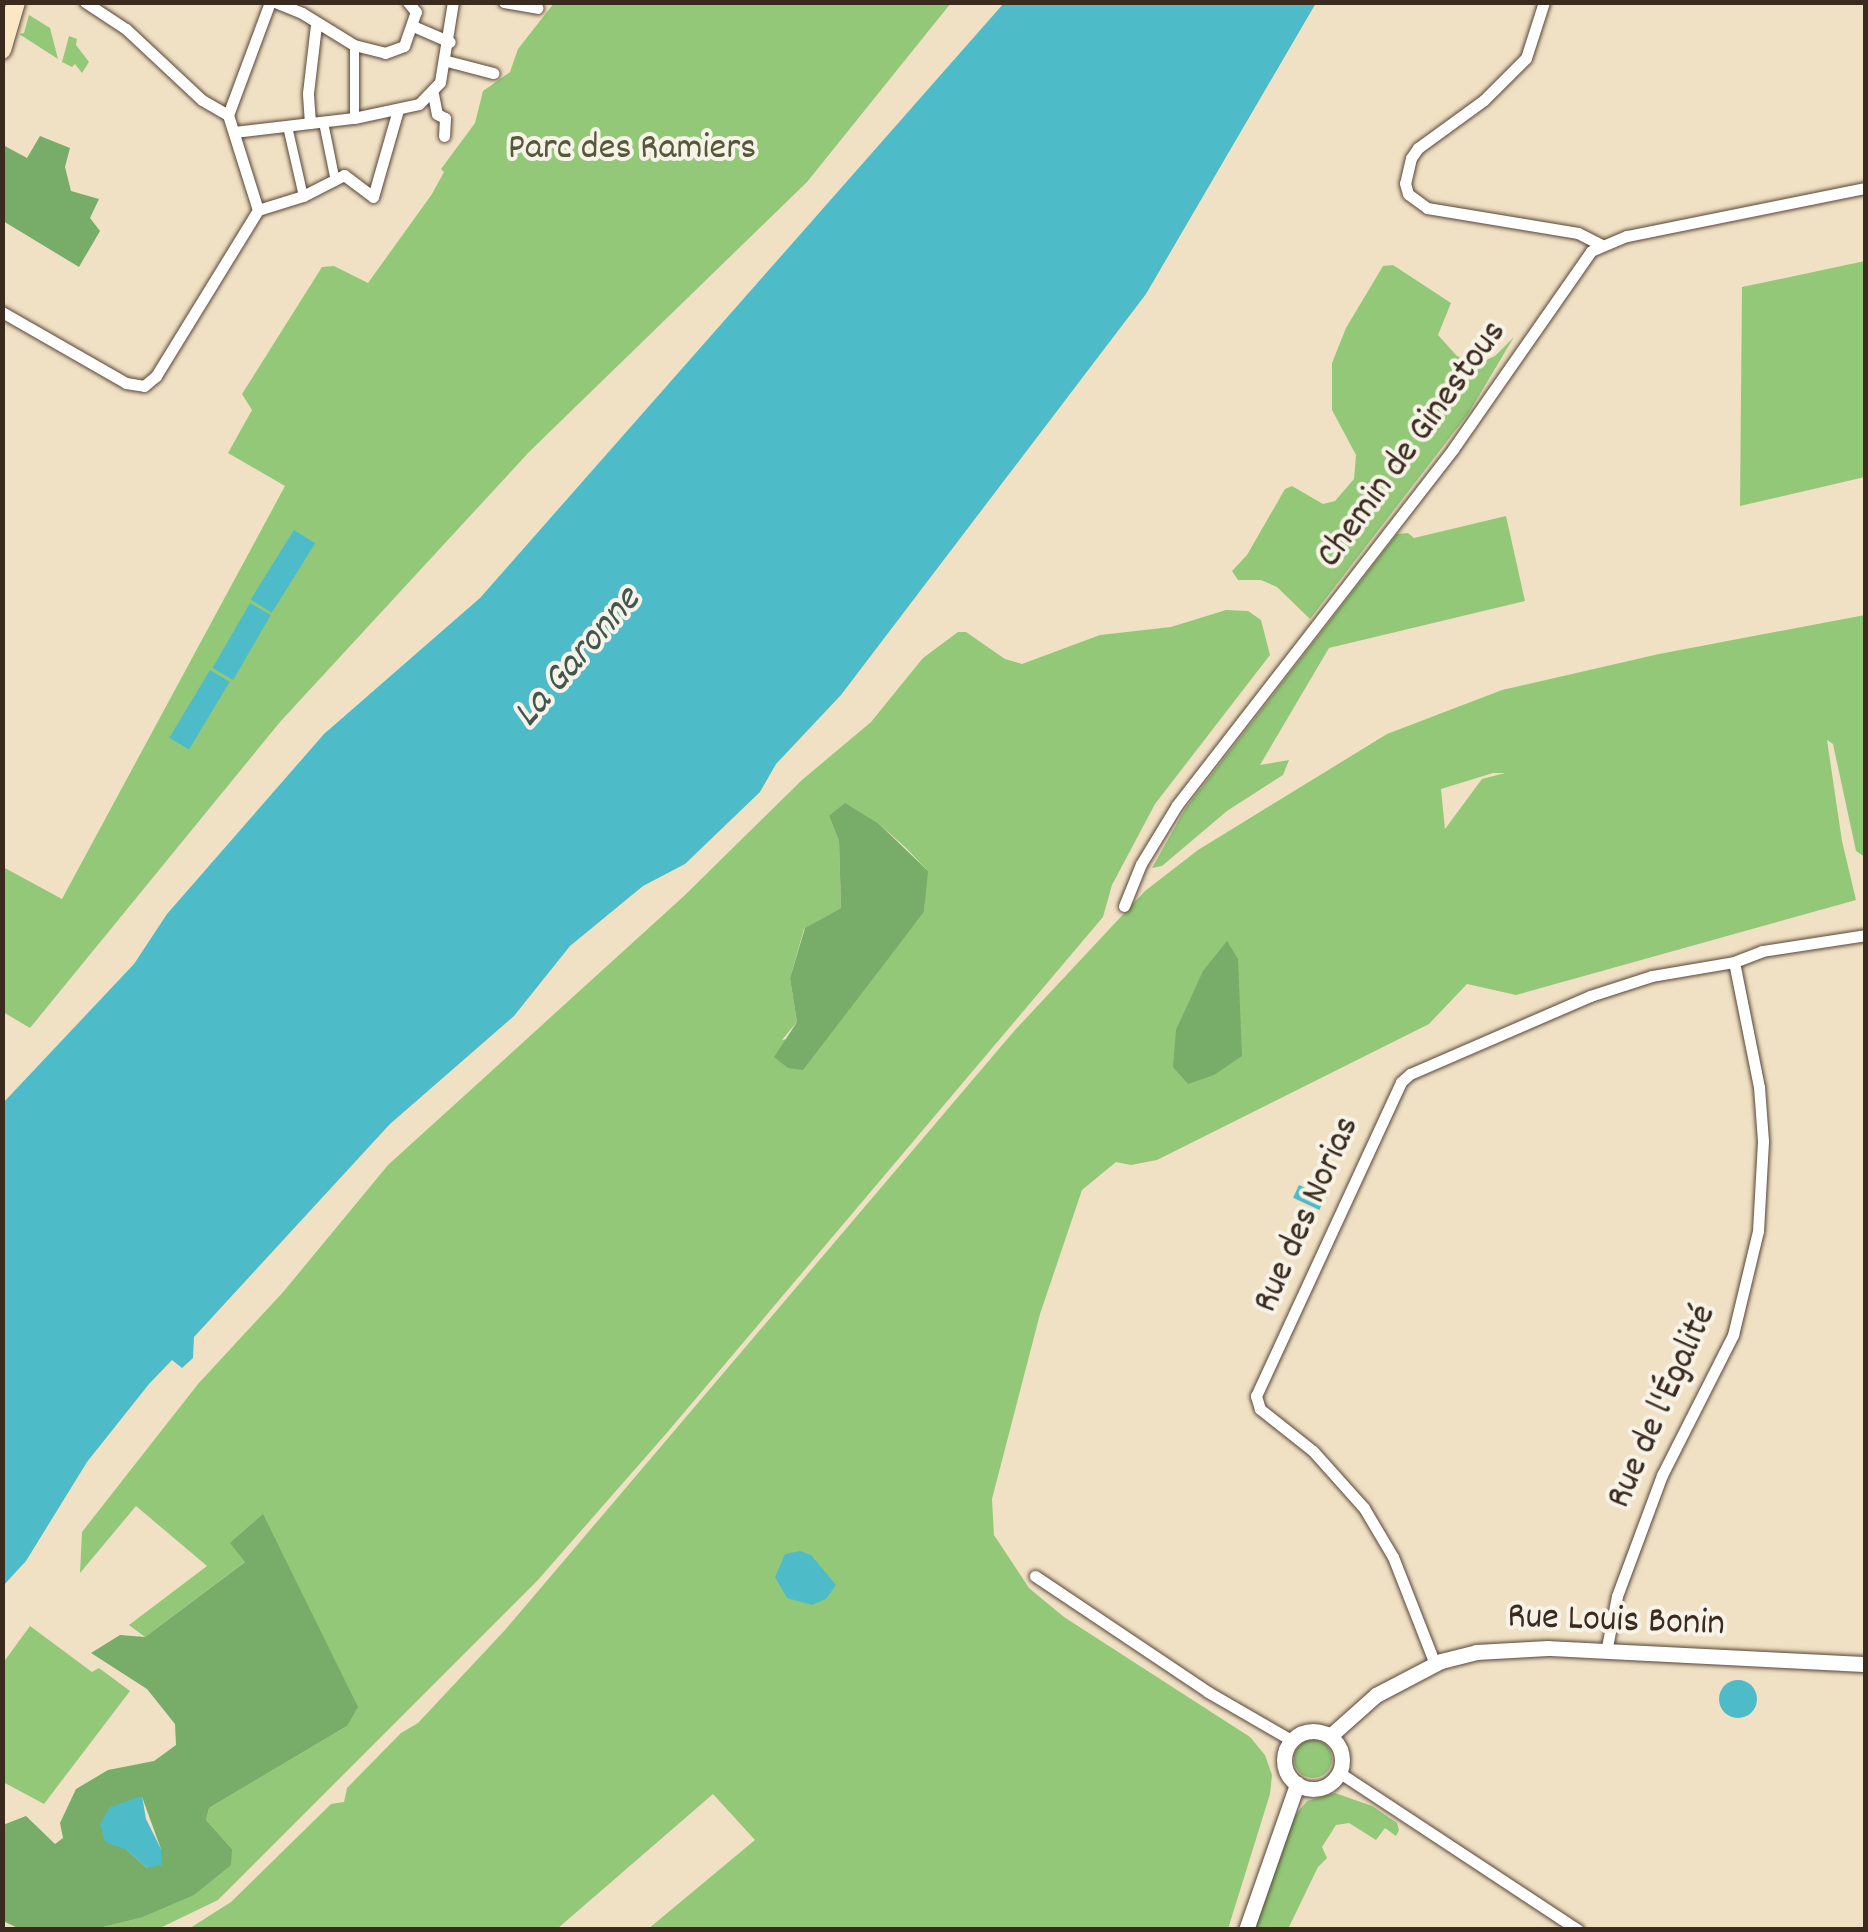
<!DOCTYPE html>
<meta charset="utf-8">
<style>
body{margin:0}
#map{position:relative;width:1868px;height:1932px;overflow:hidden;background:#f1e1c4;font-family:Dekko,sans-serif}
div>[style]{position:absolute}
.green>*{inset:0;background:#94c879}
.round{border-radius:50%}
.forest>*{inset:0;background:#77ac69}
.water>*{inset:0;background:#4ebbc8;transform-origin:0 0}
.roads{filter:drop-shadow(0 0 2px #564537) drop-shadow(0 0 2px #564537)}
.pedestrian>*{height:9px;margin:-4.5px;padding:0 4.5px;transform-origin:4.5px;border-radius:4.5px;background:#fff}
.minor>*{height:11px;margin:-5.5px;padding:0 5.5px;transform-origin:5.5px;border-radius:5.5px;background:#fff}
.tertiary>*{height:15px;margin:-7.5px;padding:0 7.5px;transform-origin:7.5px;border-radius:7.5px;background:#fff}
.tertiary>.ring{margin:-7.5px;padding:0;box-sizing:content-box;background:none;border:15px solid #fff;border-radius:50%}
.secondary>*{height:18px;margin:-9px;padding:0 9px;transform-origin:9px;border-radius:9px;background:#fae7c3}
span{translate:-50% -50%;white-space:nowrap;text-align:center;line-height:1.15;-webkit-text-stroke:8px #f7f3e8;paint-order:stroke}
.park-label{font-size:38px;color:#565939}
.street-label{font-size:38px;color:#3b2a1e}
.water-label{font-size:40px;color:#415651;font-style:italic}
.frame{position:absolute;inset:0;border:5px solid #3b2a1e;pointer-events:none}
</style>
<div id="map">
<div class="green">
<i style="clip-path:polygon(554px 3px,951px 3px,807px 182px,530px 451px,280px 722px,30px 1028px,3px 1012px,3px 867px,62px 899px,285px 486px,228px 453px,252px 410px,242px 394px,322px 267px,334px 266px,368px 283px,432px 194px,444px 172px,441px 169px,475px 123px,483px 91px,510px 72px,518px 49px)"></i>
<i style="clip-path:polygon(29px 15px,50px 28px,58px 59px,19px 34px,24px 33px)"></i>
<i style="clip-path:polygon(69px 36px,77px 39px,76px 45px,89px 62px,82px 73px,75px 64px,72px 67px,62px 62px)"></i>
<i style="clip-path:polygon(1865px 261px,1865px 477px,1740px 506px,1742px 287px)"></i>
<i style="clip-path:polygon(1393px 265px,1451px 303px,1438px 335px,1457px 356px,1478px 364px,1495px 356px,1514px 337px,1468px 414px,1310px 619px,1277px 587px,1261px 580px,1238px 580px,1232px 571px,1247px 555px,1285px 489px,1292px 486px,1323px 504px,1335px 501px,1354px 479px,1356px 455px,1332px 410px,1332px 363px,1346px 328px,1383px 266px)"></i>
<i style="clip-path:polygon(1506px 516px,1525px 601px,1329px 648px,1260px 765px,1289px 760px,1283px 775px,1227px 811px,1162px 866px,1152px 868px,1185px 809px,1397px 534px,1408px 533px,1414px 538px)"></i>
<i style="clip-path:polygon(evenodd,1226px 610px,1248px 611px,1261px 620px,1270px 655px,1155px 804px,1112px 885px,1103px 917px,665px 1435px,537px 1581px,218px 1900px,158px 1929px,95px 1929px,140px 1918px,232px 1849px,206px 1820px,209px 1808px,347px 1726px,246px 1561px,145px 1637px,129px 1625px,207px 1566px,136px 1506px,80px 1573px,82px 1532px,198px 1384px,284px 1291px,388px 1165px,684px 896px,802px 780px,871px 722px,923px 658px,958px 632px,966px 632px,1005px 659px,1022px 664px,1100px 635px,1171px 627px,1226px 610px,829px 816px,879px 824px,906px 848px,927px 870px,924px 912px,830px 1032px,782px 1040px,797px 1022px,790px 978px,804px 929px,841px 908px,839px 841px,829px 816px)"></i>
<i style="clip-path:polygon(evenodd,1865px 615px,1865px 857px,1856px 851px,1833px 744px,1827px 740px,1842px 841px,1856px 900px,1516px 995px,1467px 984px,1429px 1024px,1157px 1160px,1131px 1165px,1116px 1162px,1082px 1190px,1040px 1314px,992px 1499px,994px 1535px,1029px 1588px,1064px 1617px,1250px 1737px,1265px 1755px,1272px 1775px,1270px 1794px,1228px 1929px,648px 1929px,755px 1840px,713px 1794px,557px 1929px,187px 1930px,231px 1902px,331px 1804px,344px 1802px,347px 1788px,401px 1733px,418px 1723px,505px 1630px,1015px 1030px,1145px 891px,1198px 850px,1387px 734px,1502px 690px,1659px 654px,1865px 615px,1493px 773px,1505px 773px,1482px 779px,1445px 829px,1441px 789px,1493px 773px)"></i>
<i style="clip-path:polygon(30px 1626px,92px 1672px,99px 1668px,130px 1691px,44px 1804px,3px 1782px,3px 1663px)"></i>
<i class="round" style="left:1294px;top:1740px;width:38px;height:38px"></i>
<i style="clip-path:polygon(1335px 1793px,1372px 1806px,1397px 1823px,1399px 1830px,1396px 1836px,1385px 1828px,1376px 1840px,1349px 1823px,1336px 1825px,1322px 1847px,1327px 1858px,1318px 1867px,1288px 1929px,1252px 1930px,1289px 1823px,1307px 1801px)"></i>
</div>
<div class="forest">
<i style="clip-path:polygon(40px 136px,70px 148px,65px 167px,71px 191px,99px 199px,90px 218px,100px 231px,79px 267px,3px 221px,3px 145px,27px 158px)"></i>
<i style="clip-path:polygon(845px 803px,879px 824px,928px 871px,924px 912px,803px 1070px,788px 1068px,774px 1057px,797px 1022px,790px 978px,805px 928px,841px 908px,839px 841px,829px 816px)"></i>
<i style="clip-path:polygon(1227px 941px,1238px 959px,1242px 1056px,1214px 1075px,1188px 1084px,1173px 1067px,1176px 1030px,1203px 971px)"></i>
<i style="clip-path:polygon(evenodd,263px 1514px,358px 1707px,347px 1726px,209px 1808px,206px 1820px,232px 1849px,231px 1865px,194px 1895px,140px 1918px,95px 1929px,20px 1929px,3px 1921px,3px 1825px,26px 1816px,55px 1844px,63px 1838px,60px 1823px,76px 1789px,108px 1770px,154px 1761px,176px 1745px,175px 1724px,147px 1689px,91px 1653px,120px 1635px,145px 1637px,245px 1562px,230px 1543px,263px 1514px,142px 1797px,161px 1849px,147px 1868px,127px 1850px,142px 1797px)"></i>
</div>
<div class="water">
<i style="clip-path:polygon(1004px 3px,1316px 3px,1146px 294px,841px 695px,776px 764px,760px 792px,685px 864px,643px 886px,570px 946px,514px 1016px,390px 1124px,194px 1337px,193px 1358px,182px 1368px,172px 1360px,149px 1384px,87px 1462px,26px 1561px,3px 1586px,3px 1103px,134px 964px,167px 914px,324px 734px,480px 598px)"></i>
<i style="left:294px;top:530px;width:25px;height:82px;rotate:32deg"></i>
<i style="left:250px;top:603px;width:24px;height:75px;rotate:30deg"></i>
<i style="left:210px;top:670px;width:23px;height:79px;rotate:31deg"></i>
<i style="left:1299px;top:1185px;width:29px;height:14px;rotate:25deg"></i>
<i style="clip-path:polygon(800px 1551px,811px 1555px,836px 1585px,826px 1599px,812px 1605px,787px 1598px,775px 1577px,785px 1554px)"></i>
<i class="round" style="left:1719px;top:1680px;width:38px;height:38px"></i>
<i style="clip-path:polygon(142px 1796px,146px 1819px,161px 1849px,162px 1865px,147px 1868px,127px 1850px,105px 1842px,100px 1824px,110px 1807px)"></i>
</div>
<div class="roads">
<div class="pedestrian">
<i style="left:354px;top:45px;width:73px;rotate:90deg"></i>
<i style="left:323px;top:122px;width:60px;rotate:78.5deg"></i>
<i style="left:287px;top:126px;width:72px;rotate:77.1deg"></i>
</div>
<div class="minor">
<i style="left:85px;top:2px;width:49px;rotate:33.4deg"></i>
<i style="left:126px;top:29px;width:104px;rotate:43.1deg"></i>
<i style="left:202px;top:100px;width:30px;rotate:30deg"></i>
<i style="left:275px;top:2px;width:29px;rotate:22deg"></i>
<i style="left:302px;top:13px;width:61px;rotate:31.6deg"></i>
<i style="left:354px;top:45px;width:32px;rotate:14deg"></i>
<i style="left:385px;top:53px;width:20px;rotate:-20deg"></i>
<i style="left:404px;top:46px;width:36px;rotate:-71deg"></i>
<i style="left:416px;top:12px;width:13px;rotate:-129deg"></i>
<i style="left:504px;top:2px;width:34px;rotate:10deg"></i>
<i style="left:1544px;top:2px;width:59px;rotate:107.8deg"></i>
<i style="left:1526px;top:58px;width:59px;rotate:135deg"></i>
<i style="left:1484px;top:100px;width:82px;rotate:144deg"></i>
<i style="left:1418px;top:148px;width:12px;rotate:125deg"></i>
<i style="left:1411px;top:158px;width:26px;rotate:103deg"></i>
<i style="left:1405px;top:183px;width:11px;rotate:75deg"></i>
<i style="left:1408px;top:194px;width:24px;rotate:36deg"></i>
<i style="left:1427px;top:208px;width:153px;rotate:9.4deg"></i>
<i style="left:1578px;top:233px;width:27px;rotate:27deg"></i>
<i style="left:413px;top:26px;width:40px;rotate:23.4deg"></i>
<i style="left:447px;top:61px;width:48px;rotate:14.6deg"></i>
<i style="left:433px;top:94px;width:20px;rotate:79deg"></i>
<i style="left:437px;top:114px;width:9px;rotate:27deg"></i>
<i style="left:445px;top:118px;width:18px;rotate:93deg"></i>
<i style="left:310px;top:123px;width:30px;rotate:-94deg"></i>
<i style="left:308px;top:93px;width:68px;rotate:-83.3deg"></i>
<i style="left:234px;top:132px;width:121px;rotate:-6.7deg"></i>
<i style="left:354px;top:118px;width:66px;rotate:-12.2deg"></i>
<i style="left:419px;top:104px;width:30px;rotate:-46deg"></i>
<i style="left:440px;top:82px;width:81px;rotate:-80.8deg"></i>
<i style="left:258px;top:210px;width:47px;rotate:-17.3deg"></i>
<i style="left:303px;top:196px;width:46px;rotate:-27.1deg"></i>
<i style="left:344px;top:175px;width:36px;rotate:37deg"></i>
<i style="left:373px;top:197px;width:91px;rotate:-74deg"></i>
<i style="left:258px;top:210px;width:100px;rotate:-107.5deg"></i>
<i style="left:228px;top:115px;width:121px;rotate:-69.6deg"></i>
<i style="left:2px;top:312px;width:143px;rotate:29.8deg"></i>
<i style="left:126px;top:383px;width:18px;rotate:9deg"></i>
<i style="left:144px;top:386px;width:16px;rotate:-40deg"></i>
<i style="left:156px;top:376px;width:195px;rotate:-58.4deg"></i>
<i style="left:1124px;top:906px;width:45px;rotate:-68deg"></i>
<i style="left:1141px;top:864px;width:69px;rotate:-58.6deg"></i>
<i style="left:1177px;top:805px;width:450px;rotate:-52.2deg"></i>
<i style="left:1453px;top:449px;width:241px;rotate:-55.1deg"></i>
<i style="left:1591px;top:251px;width:39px;rotate:-23deg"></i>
<i style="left:1627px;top:236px;width:244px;rotate:-11.4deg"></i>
<i style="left:1035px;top:1576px;width:208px;rotate:33.8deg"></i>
<i style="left:1208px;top:1692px;width:96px;rotate:30deg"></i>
<i style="left:1606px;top:1652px;width:57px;rotate:-78.9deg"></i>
<i style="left:1617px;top:1596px;width:129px;rotate:-69.6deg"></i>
<i style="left:1662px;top:1475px;width:157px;rotate:-63.1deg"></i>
<i style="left:1733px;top:1335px;width:107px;rotate:-76.5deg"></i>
<i style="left:1758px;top:1231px;width:90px;rotate:-86.8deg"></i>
<i style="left:1763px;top:1141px;width:54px;rotate:-94.2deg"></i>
<i style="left:1759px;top:1087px;width:127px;rotate:-101.3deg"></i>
<i style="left:1734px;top:962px;width:30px;rotate:-21deg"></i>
<i style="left:1762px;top:951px;width:105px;rotate:-8.7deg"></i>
<i style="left:1435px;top:1664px;width:115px;rotate:-111.4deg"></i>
<i style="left:1393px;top:1557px;width:57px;rotate:-120.6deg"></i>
<i style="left:1364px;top:1508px;width:76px;rotate:-131.8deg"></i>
<i style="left:1313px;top:1451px;width:68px;rotate:-141.6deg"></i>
<i style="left:1260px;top:1409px;width:14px;rotate:-107deg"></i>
<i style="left:1256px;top:1396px;width:346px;rotate:-65.2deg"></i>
<i style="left:1401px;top:1082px;width:12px;rotate:-42deg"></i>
<i style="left:1410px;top:1074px;width:196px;rotate:-23.4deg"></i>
<i style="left:1590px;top:996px;width:65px;rotate:-17.9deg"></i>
<i style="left:1652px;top:976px;width:83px;rotate:-9.7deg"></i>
<i style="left:1340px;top:1773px;width:285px;rotate:33.4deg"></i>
</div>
<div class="tertiary">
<i class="ring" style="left:1284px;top:1731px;width:43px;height:43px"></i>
<i style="left:1330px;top:1736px;width:62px;rotate:-41.7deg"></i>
<i style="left:1376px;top:1695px;width:73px;rotate:-27.6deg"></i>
<i style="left:1441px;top:1661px;width:36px;rotate:-14deg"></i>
<i style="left:1476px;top:1652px;width:72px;rotate:-3.2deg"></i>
<i style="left:1548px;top:1648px;width:318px;rotate:2.9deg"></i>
<i style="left:1246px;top:1930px;width:155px;rotate:-70.7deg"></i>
</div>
<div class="secondary">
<i style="left:2px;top:50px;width:50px;rotate:-73.7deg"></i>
</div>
</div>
<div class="park-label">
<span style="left:632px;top:150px">Parc des Ramiers</span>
</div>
<div class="street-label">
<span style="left:1413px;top:445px;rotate:-54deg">Chemin de Ginestous</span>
<span style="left:1308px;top:1215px;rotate:-66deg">Rue des Norias</span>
<span style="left:1663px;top:1407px;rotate:-66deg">Rue de l'Égalité</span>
<span style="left:1616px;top:1622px;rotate:2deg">Rue Louis Bonin</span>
</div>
<div class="water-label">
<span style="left:579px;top:659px;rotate:-49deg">La Garonne</span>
</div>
<div class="frame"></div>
</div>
